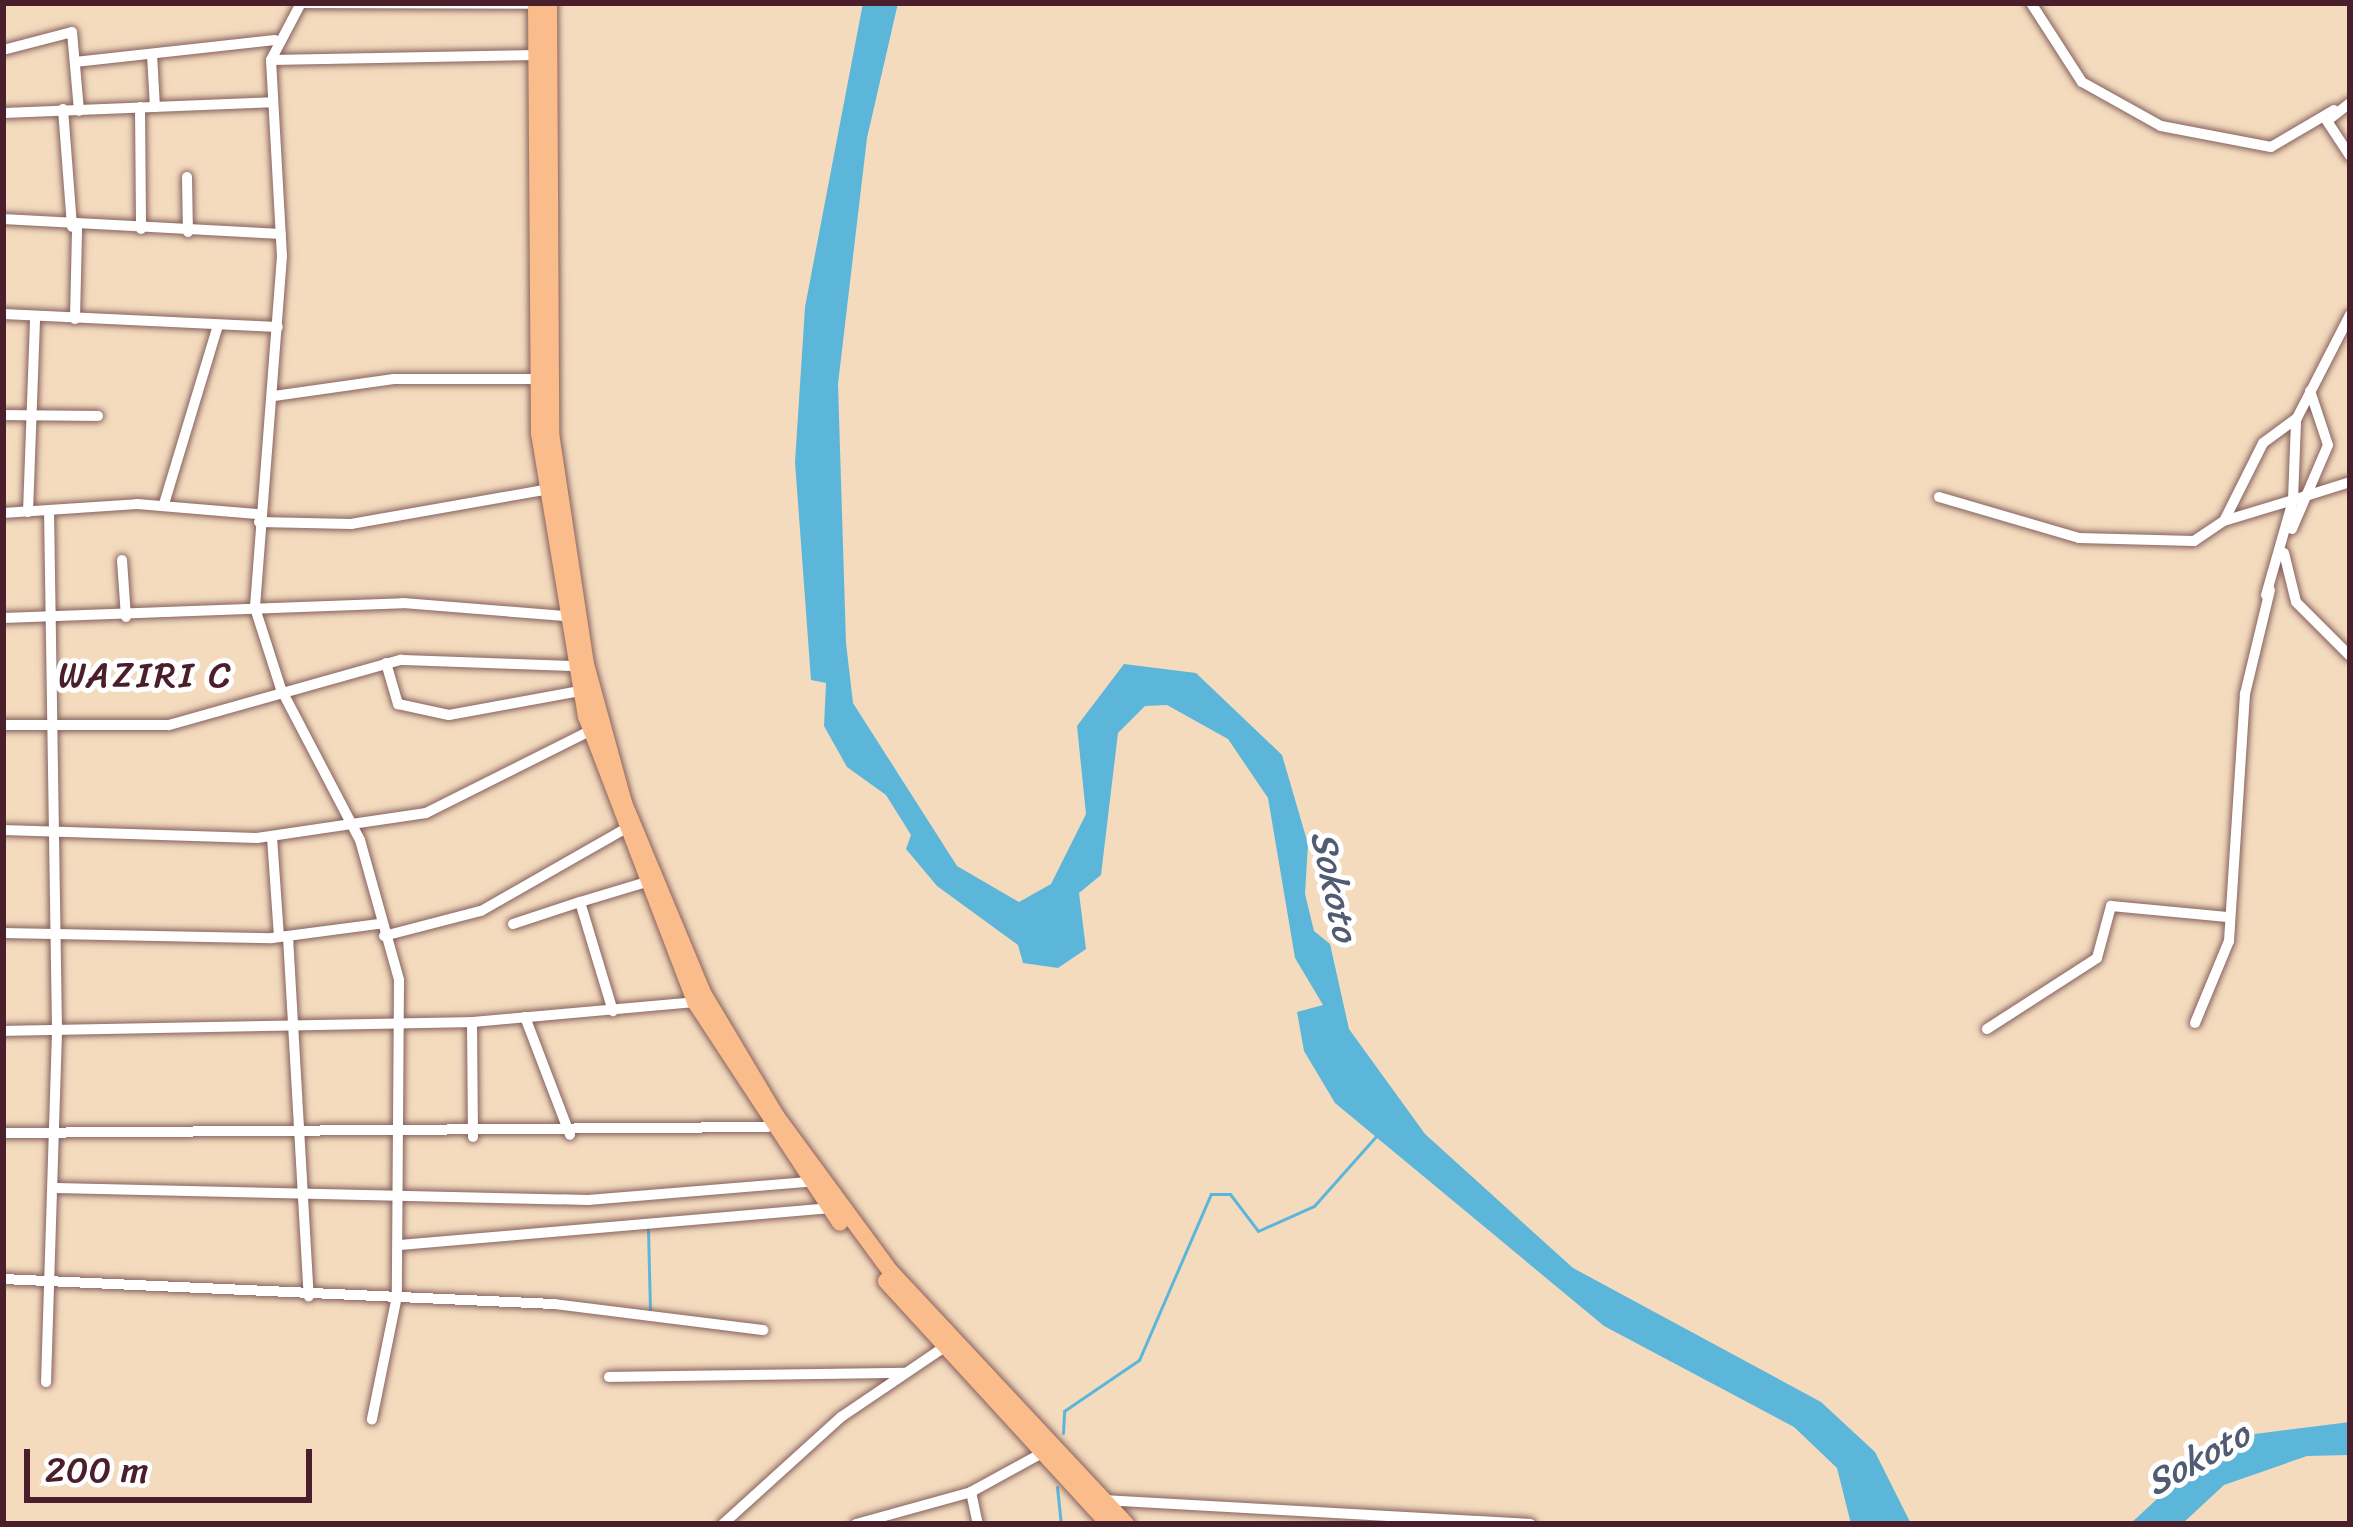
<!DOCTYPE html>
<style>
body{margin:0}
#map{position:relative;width:2353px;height:1527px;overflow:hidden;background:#f4dbbe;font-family:Sriracha,sans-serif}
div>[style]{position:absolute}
.water>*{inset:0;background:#5cb6da}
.stream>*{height:3px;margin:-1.5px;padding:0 1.5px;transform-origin:1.5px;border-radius:1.5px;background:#5cb6da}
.roads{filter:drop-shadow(0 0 3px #86615e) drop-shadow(0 0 3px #86615e)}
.street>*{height:10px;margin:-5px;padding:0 5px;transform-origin:5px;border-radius:5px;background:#fff}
.primary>*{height:16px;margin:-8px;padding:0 8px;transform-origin:8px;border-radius:8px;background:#fabc8b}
span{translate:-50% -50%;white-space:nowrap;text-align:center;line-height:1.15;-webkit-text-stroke:10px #fff;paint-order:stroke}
.neighbourhood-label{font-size:36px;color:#4a1f2b;letter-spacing:3px}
.water-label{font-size:36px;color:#515b71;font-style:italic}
.frame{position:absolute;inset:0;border:6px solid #4a1f2b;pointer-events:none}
.scale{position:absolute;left:24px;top:1449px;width:288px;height:54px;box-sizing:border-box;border:6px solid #4a1f2b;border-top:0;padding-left:15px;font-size:36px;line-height:42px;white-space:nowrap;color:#4a1f2b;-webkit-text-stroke:9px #fff;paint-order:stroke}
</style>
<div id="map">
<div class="water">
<i style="clip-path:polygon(863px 3px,898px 3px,867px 138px,838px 384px,846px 643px,853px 703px,957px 866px,1019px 902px,1051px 884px,1086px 814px,1077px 726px,1124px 664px,1196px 673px,1282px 755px,1308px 844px,1305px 894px,1314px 931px,1330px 944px,1349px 1029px,1425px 1134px,1573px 1268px,1821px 1402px,1875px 1452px,1911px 1524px,1851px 1524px,1837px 1468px,1794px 1427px,1604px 1326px,1335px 1103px,1304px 1051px,1297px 1012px,1323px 1005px,1295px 958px,1268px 798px,1228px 739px,1167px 705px,1145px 706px,1118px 733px,1101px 875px,1079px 893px,1086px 949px,1058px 968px,1023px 963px,1018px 945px,937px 886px,906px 849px,911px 835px,886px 795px,847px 767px,824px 726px,826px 683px,811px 680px,795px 462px,805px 307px)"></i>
<i style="clip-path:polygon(2350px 1422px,2350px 1455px,2307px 1456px,2224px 1485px,2182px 1524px,2130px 1524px,2223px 1438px)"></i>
</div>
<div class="stream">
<i style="left:648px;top:1229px;width:81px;rotate:88.6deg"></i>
<i style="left:1063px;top:1433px;width:22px;rotate:-87deg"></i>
<i style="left:1064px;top:1411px;width:91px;rotate:-34.2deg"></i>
<i style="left:1139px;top:1360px;width:181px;rotate:-66.6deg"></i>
<i style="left:1211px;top:1194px;width:19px"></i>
<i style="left:1230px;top:1194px;width:46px;rotate:52.9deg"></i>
<i style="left:1258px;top:1231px;width:61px;rotate:-24.1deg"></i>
<i style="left:1314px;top:1206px;width:95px;rotate:-48.4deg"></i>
<i style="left:1057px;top:1487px;width:37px;rotate:84deg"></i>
</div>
<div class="roads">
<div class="street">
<i style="left:301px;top:3px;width:64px;rotate:117.8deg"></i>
<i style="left:271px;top:60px;width:196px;rotate:86.8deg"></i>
<i style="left:282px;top:256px;width:353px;rotate:94.4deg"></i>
<i style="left:255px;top:608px;width:85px;rotate:72.2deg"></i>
<i style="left:281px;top:689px;width:170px;rotate:62.4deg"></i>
<i style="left:360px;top:840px;width:145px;rotate:74.4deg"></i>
<i style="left:399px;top:980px;width:316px;rotate:90.4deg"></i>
<i style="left:397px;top:1296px;width:126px;rotate:101.5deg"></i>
<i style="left:302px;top:3px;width:234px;rotate:0.2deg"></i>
<i style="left:2031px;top:3px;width:94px;rotate:57.2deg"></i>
<i style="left:2082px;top:82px;width:90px;rotate:29.1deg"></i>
<i style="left:2161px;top:126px;width:112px;rotate:10.8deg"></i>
<i style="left:2271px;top:147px;width:73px;rotate:-30.4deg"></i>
<i style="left:3px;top:50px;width:71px;rotate:-14.6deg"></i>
<i style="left:72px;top:32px;width:79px;rotate:84.9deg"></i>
<i style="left:152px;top:54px;width:53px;rotate:86.8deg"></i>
<i style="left:271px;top:60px;width:265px;rotate:-1.1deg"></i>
<i style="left:75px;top:62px;width:201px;rotate:-6.3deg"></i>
<i style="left:2350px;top:103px;width:29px;rotate:142deg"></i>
<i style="left:2327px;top:121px;width:42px;rotate:56.7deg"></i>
<i style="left:140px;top:107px;width:122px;rotate:89.5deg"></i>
<i style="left:63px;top:109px;width:118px;rotate:85.6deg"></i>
<i style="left:3px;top:113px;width:270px;rotate:-2.3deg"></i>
<i style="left:187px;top:177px;width:55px;rotate:89deg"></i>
<i style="left:3px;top:219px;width:278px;rotate:3.1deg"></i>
<i style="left:3px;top:314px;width:275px;rotate:2.7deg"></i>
<i style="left:75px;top:319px;width:91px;rotate:-88.7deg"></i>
<i style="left:274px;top:396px;width:121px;rotate:-8.1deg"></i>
<i style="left:394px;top:379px;width:143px"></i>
<i style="left:3px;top:415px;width:95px;rotate:0.6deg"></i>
<i style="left:1939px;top:497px;width:146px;rotate:16.3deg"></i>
<i style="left:2079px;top:538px;width:115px;rotate:1.5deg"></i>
<i style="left:2194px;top:541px;width:36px;rotate:-34deg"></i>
<i style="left:2224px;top:521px;width:87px;rotate:-63.4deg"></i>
<i style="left:2263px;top:443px;width:42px;rotate:-36.3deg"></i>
<i style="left:2297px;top:418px;width:116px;rotate:-62.8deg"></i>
<i style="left:164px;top:504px;width:187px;rotate:-73.2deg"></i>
<i style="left:28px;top:512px;width:194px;rotate:-87.9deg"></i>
<i style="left:3px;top:513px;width:134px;rotate:-3.8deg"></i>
<i style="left:137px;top:504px;width:120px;rotate:4.8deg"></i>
<i style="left:2227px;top:520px;width:69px;rotate:-16.9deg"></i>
<i style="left:2293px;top:500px;width:78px;rotate:-87.8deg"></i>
<i style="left:259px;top:522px;width:92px;rotate:1.2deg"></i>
<i style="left:351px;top:524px;width:196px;rotate:-10deg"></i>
<i style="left:2292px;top:529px;width:91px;rotate:-66.8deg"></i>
<i style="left:2328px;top:445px;width:57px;rotate:-108.4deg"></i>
<i style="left:2284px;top:553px;width:50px;rotate:76.2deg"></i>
<i style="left:2296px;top:602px;width:76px;rotate:45deg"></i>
<i style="left:122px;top:560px;width:57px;rotate:86deg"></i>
<i style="left:2266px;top:595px;width:99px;rotate:-74.1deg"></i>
<i style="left:2293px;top:500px;width:60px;rotate:-17.5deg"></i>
<i style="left:3px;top:618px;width:400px;rotate:-2.1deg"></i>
<i style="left:403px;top:603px;width:162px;rotate:4.6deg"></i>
<i style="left:386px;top:663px;width:43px;rotate:73.7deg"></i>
<i style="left:398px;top:704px;width:52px;rotate:12.2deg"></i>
<i style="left:449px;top:715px;width:133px;rotate:-10.4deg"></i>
<i style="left:3px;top:725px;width:166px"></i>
<i style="left:169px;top:725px;width:241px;rotate:-15.7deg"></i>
<i style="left:401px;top:660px;width:173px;rotate:2deg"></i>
<i style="left:3px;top:830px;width:254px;rotate:1.8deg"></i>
<i style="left:257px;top:838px;width:171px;rotate:-8.4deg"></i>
<i style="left:426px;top:813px;width:183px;rotate:-26.6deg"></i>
<i style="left:272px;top:837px;width:100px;rotate:86deg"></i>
<i style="left:580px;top:902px;width:66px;rotate:-16.8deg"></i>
<i style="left:513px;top:924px;width:71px;rotate:-18.2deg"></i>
<i style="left:580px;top:902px;width:114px;rotate:73.2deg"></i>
<i style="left:3px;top:933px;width:269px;rotate:1.1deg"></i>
<i style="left:272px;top:938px;width:108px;rotate:-7.5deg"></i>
<i style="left:384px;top:936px;width:100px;rotate:-14.5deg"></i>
<i style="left:481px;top:911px;width:163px;rotate:-29.7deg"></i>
<i style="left:288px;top:937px;width:360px;rotate:86.7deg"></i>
<i style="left:525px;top:1017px;width:126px;rotate:69.1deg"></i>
<i style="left:472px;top:1022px;width:115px;rotate:89.5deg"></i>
<i style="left:2195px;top:1023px;width:89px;rotate:-67.5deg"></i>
<i style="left:2229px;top:941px;width:248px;rotate:-86.3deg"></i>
<i style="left:2245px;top:694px;width:107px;rotate:-76.5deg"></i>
<i style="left:1987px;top:1029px;width:131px;rotate:-32.8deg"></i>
<i style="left:2097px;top:958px;width:54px;rotate:-74.9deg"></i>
<i style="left:2111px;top:906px;width:117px;rotate:5.4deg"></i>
<i style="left:3px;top:1031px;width:469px;rotate:-1.1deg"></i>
<i style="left:472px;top:1022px;width:224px;rotate:-5.1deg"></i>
<i style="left:3px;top:1133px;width:765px;rotate:-0.45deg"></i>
<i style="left:56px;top:1188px;width:532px;rotate:1.29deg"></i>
<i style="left:588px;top:1200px;width:221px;rotate:-4.7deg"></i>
<i style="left:399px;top:1245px;width:432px;rotate:-4.9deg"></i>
<i style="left:3px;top:1279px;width:552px;rotate:2.6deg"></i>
<i style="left:554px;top:1304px;width:211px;rotate:7.1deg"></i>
<i style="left:609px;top:1377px;width:294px;rotate:-0.8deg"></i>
<i style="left:46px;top:1382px;width:352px;rotate:-88.2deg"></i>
<i style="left:57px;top:1030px;width:520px;rotate:-90.88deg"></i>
<i style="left:971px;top:1492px;width:33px;rotate:78deg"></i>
<i style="left:1103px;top:1500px;width:428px;rotate:3.2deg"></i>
<i style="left:723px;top:1524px;width:159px;rotate:-42.2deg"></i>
<i style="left:841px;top:1417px;width:123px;rotate:-34.1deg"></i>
<i style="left:856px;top:1524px;width:119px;rotate:-15.5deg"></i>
<i style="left:971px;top:1492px;width:85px;rotate:-28.7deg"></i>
</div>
<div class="primary">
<i style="left:536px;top:3px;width:430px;rotate:89.6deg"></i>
<i style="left:539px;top:433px;width:287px;rotate:80.6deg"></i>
<i style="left:586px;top:716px;width:306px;rotate:69.1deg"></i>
<i style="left:695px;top:1002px;width:264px;rotate:56.7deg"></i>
<i style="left:549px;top:3px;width:430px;rotate:89.7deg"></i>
<i style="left:551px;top:433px;width:234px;rotate:81.4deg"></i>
<i style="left:586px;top:664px;width:144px;rotate:74.7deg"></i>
<i style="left:624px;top:803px;width:206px;rotate:67.4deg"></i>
<i style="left:703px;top:993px;width:144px;rotate:59.2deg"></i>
<i style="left:777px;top:1117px;width:192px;rotate:53.7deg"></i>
<i style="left:891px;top:1272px;width:345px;rotate:47deg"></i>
<i style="left:886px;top:1281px;width:330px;rotate:47.5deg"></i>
</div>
</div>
<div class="neighbourhood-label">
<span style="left:146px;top:676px">WAZIRI C</span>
</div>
<div class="water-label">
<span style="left:1334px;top:886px;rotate:78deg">Sokoto</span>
<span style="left:2198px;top:1459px;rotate:-29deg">Sokoto</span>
</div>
<div class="frame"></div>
<div class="scale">200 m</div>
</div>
